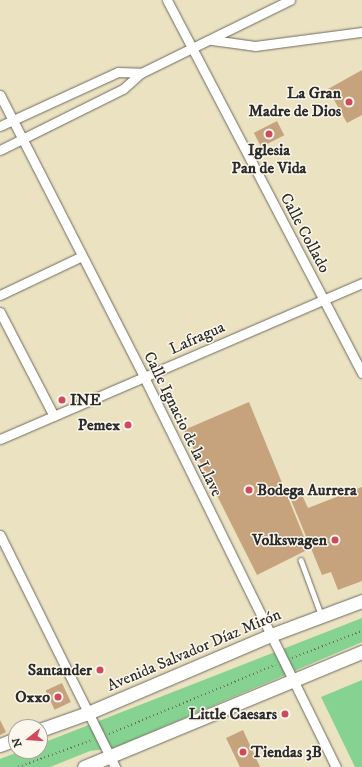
<!DOCTYPE html>
<meta charset="utf-8">
<style>
body{margin:0}
#map{position:relative;width:362px;height:767px;overflow:hidden;background:#ebe2c1;font-family:"IM FELL DW Pica",serif}
div>[style]{position:absolute}
.green>*{inset:0;background:#86d391}
.building>*{inset:0;background:#c6a37d;transform-origin:0 0}
.path>*{height:2px;margin-top:-1px;transform-origin:0;background:repeating-linear-gradient(90deg,#6e6b60 0 1px,transparent 0 4px)}
.roads{filter:drop-shadow(0 0 1px #6e6b60) drop-shadow(0 0 1px #6e6b60)}
.lane>*{height:4.5px;margin:-2.25px;padding:0 2.25px;transform-origin:2.25px;border-radius:2.25px;background:#fff}
.street>*{height:9px;margin:-4.5px;padding:0 4.5px;transform-origin:4.5px;border-radius:4.5px;background:#fff}
.secondary>*{height:13px;margin:-6.5px;padding:0 6.5px;transform-origin:6.5px;border-radius:6.5px;background:#fff}
.dots>*{width:11px;height:11px;translate:-50% -50%;box-sizing:border-box;border:2px solid #fbf7ec;border-radius:50%}
span{translate:-50% -50%;white-space:nowrap;text-align:center;line-height:1.15;-webkit-text-stroke:3px #fbf7ec;paint-order:stroke}
.poi-label{font-size:16px;color:#2b2b2b;font-weight:700}
.right{translate:-100% -50%;text-align:right}
.left{translate:0 -50%;text-align:left}
.street-label{font-size:16px;color:#2b2b2b}
.north{position:absolute;left:8px;top:719px;width:40px;height:40px;box-sizing:border-box;background:#fbf7ec;border:1px solid #a8a59f;border-radius:50%;rotate:253deg;font-size:11px;font-weight:700;line-height:16px;text-align:center;color:#2b2b2b}
.north::after{content:'';display:block;margin:auto;width:14px;height:18px;background:#d1495b;clip-path:polygon(50% 0,100% 100%,50% 72%,0 100%)}
</style>
<div id="map">
<div class="green">
<i style="clip-path:polygon(362px 618px,362px 642px,114px 748px,90px 751px,50px 767px,0 767px,0 759px,21px 751px,40px 751px,40px 744px)"></i>
<i style="clip-path:polygon(362px 680px,362px 767px,355px 767px,321px 697px)"></i>
</div>
<div class="building">
<i style="clip-path:polygon(362px 70px,362px 115px,347px 123px,328px 89px)"></i>
<i style="left:277px;top:121px;width:16px;height:26px;rotate:63deg"></i>
<i style="clip-path:polygon(249px 402px,309px 549px,257px 575px,184px 430px)"></i>
<i style="clip-path:polygon(362px 487px,362px 581px,338px 590px,331px 572px,322px 575px,291px 500px,302px 495px,308px 508px)"></i>
<i style="left:62px;top:683px;width:21px;height:18px;rotate:65deg"></i>
<i style="clip-path:polygon(0 720px,6px 732px,0 735px)"></i>
<i style="clip-path:polygon(243px 730px,260px 767px,240px 767px,226px 738px)"></i>
</div>
<div class="path">
<i style="left:292px;top:658px;width:75px;rotate:-21.1deg"></i>
<i style="left:109px;top:734px;width:180px;rotate:-22.6deg"></i>
<i style="left:18px;top:767px;width:77px;rotate:-19.9deg"></i>
</div>
<div class="roads">
<div class="lane">
<i style="left:301px;top:560px;width:58px;rotate:69.7deg"></i>
</div>
<div class="street">
<i style="left:167px;top:0;width:421px;rotate:62.4deg"></i>
<i style="left:212px;top:40px;width:43px;rotate:7.9deg"></i>
<i style="left:255px;top:46px;width:108px;rotate:-7.5deg"></i>
<i style="left:0;top:95px;width:317px;rotate:62.9deg"></i>
<i style="left:144px;top:377px;width:435px;rotate:63.8deg"></i>
<i style="left:0;top:126px;width:130px;rotate:-24.6deg"></i>
<i style="left:118px;top:72px;width:23px;rotate:2deg"></i>
<i style="left:0;top:150px;width:137px;rotate:-26.4deg"></i>
<i style="left:123px;top:89px;width:24px;rotate:-42deg"></i>
<i style="left:141px;top:73px;width:166px;rotate:-26.1deg"></i>
<i style="left:0;top:295px;width:91px;rotate:-25.4deg"></i>
<i style="left:0;top:312px;width:117px;rotate:62.6deg"></i>
<i style="left:0;top:439px;width:394px;rotate:-23.3deg"></i>
<i style="left:0;top:535px;width:259px;rotate:63.6deg"></i>
</div>
<div class="secondary">
<i style="left:40px;top:730px;width:51px;rotate:-19.5deg"></i>
<i style="left:88px;top:713px;width:199px;rotate:-23.1deg"></i>
<i style="left:271px;top:635px;width:97px;rotate:-20.5deg"></i>
<i style="left:0;top:745px;width:17px;rotate:-21deg"></i>
<i style="left:84px;top:767px;width:301px;rotate:-22.5deg"></i>
</div>
</div>
<div class="dots">
<i style="left:349px;top:102px;background:#d1495b"></i>
<i style="left:269px;top:134px;background:#d1495b"></i>
<i style="left:62px;top:400px;background:#d1495b"></i>
<i style="left:128px;top:425px;background:#d1495b"></i>
<i style="left:249px;top:490px;background:#d1495b"></i>
<i style="left:335px;top:540px;background:#d1495b"></i>
<i style="left:100px;top:670px;background:#d1495b"></i>
<i style="left:58px;top:697px;background:#d1495b"></i>
<i style="left:285px;top:714px;background:#d1495b"></i>
<i style="left:243px;top:752px;background:#d1495b"></i>
</div>
<div class="poi-label">
<span class="right" style="left:341px;top:102px">La Gran<br>Madre de Dios</span>
<span style="left:269px;top:159px">Iglesia<br>Pan de Vida</span>
<span class="left" style="left:70px;top:400px">INE</span>
<span class="right" style="left:120px;top:425px">Pemex</span>
<span class="left" style="left:257px;top:490px">Bodega Aurrera</span>
<span class="right" style="left:327px;top:540px">Volkswagen</span>
<span class="right" style="left:92px;top:670px">Santander</span>
<span class="right" style="left:50px;top:697px">Oxxo</span>
<span class="right" style="left:277px;top:714px">Little Caesars</span>
<span class="left" style="left:251px;top:752px">Tiendas 3B</span>
</div>
<div class="street-label">
<span style="left:305px;top:233px;rotate:62deg">Calle Collado</span>
<span style="left:197px;top:338px;rotate:-24deg">Lafragua</span>
<span style="left:183px;top:424px;rotate:64deg">Calle Ignacio de la Llave</span>
<span style="left:194px;top:650px;rotate:-23deg">Avenida Salvador Díaz Mirón</span>
</div>
<div class="north">N</div>
</div>
